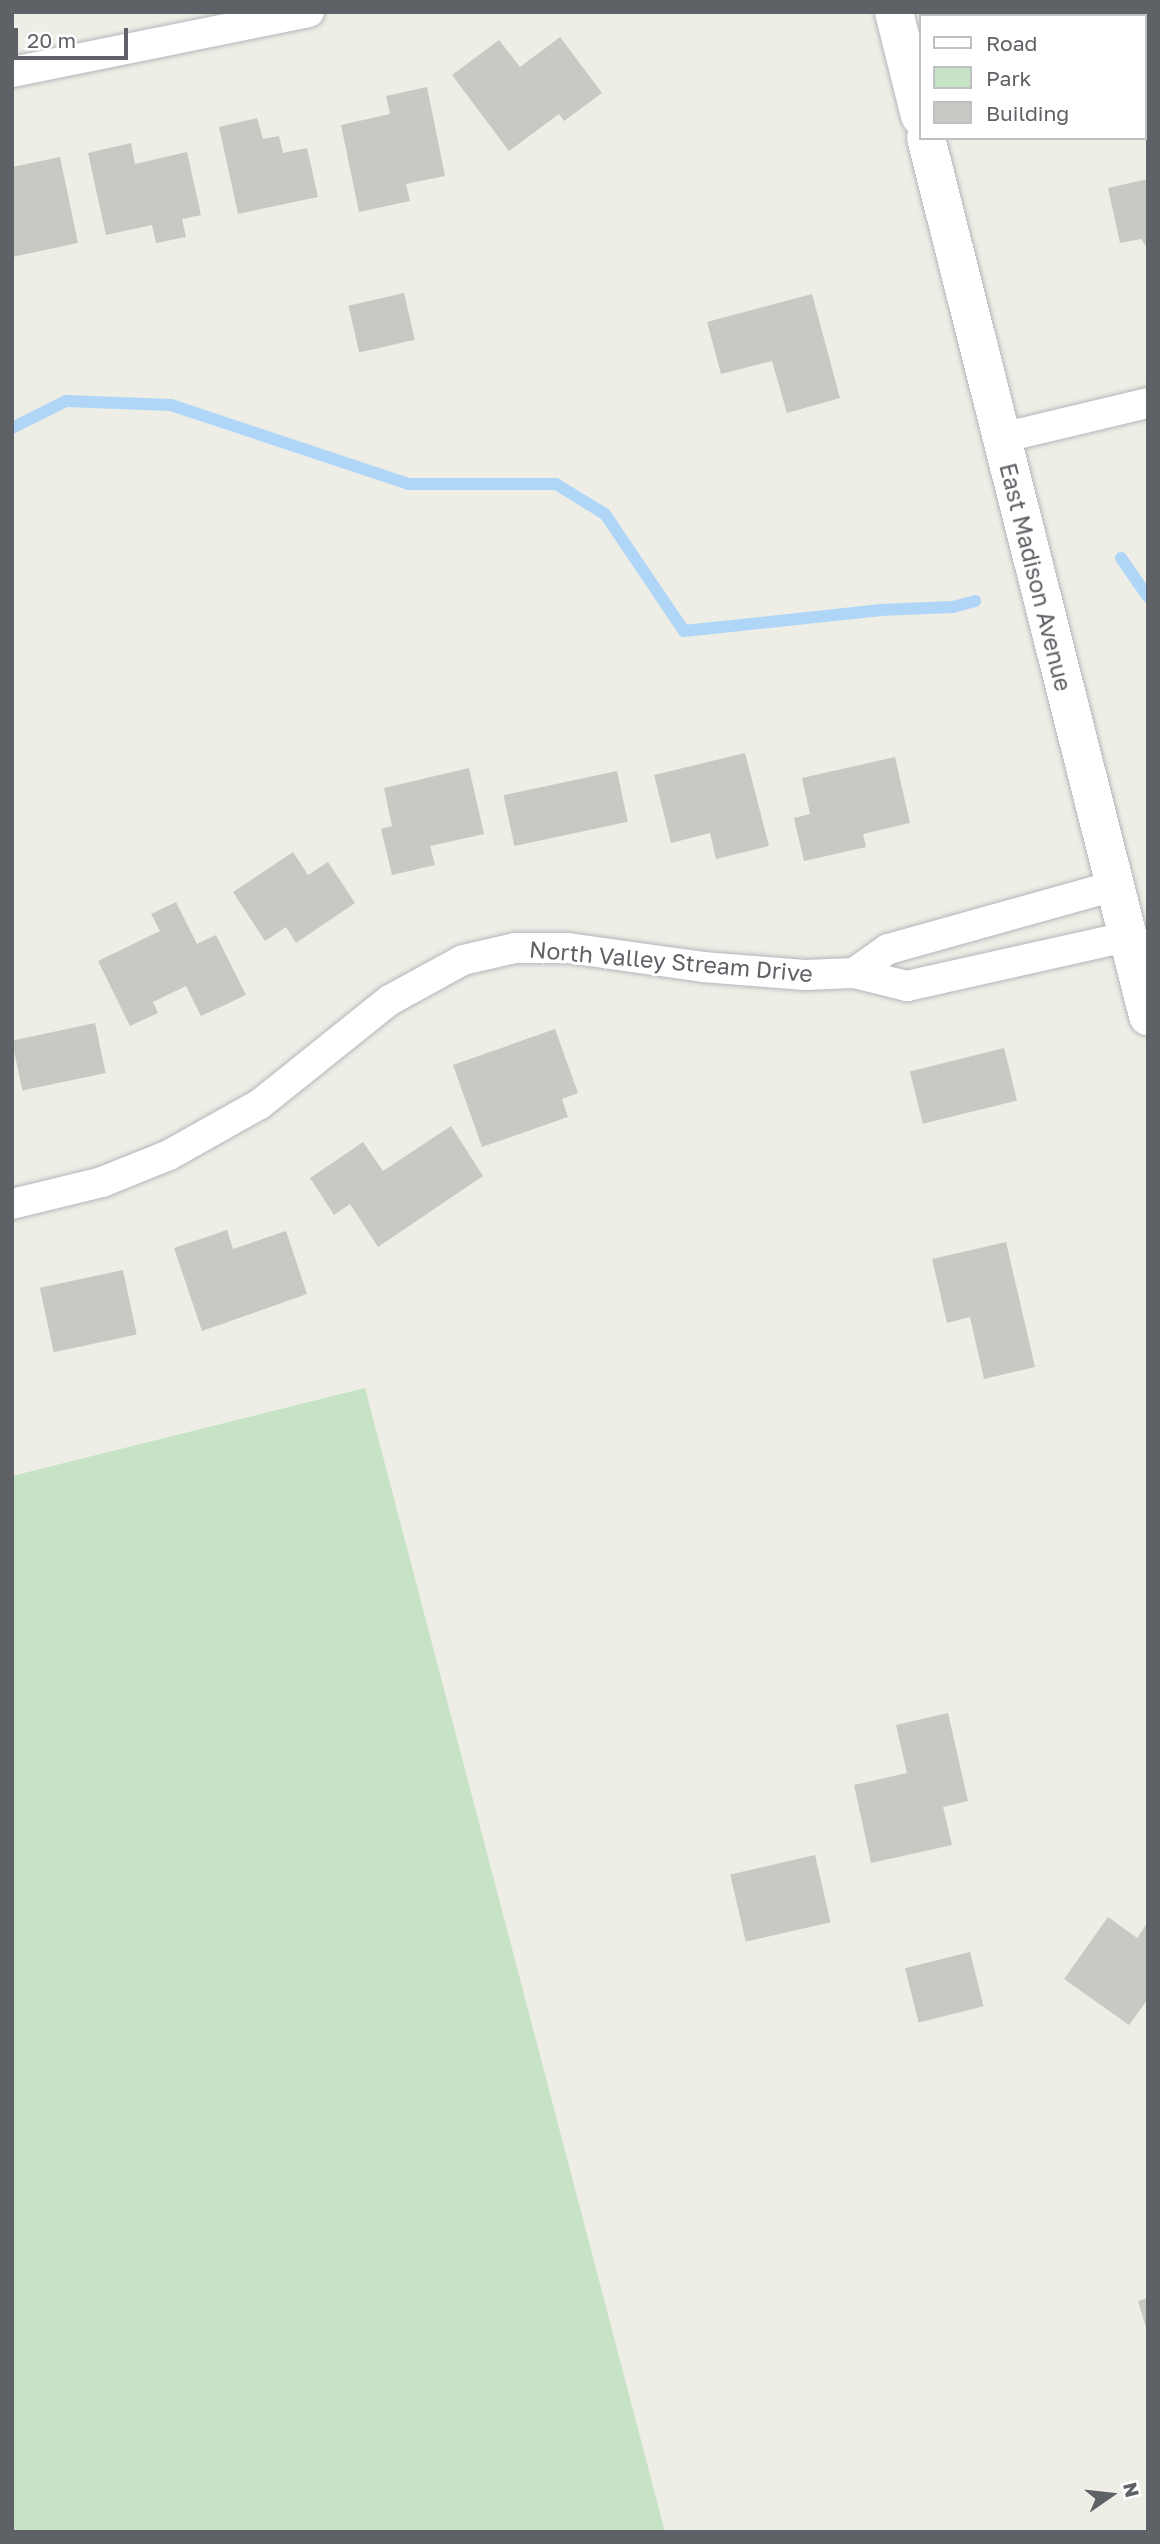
<!DOCTYPE html>
<style>
body{margin:0}
#map{position:relative;width:1160px;height:2544px;overflow:hidden;background:#eeede6;font-family:"Golos Text",sans-serif}
div>[style]{position:absolute}
.green>*{inset:0;background:#c6e3c6}
.stream>*{height:12px;margin:-6px;padding:0 6px;transform-origin:6px;border-radius:6px;background:#afd6f6}
.building>*{inset:0;background:#cac8c3;transform-origin:0 0}
.roads{filter:drop-shadow(0 0 2px #b3b6b9) drop-shadow(0 0 2px #b3b6b9)}
.street>*{height:30px;margin:-15px;padding:0 15px;transform-origin:15px;border-radius:15px;background:#fff}
.secondary>*{height:38px;margin:-19px;padding:0 19px;transform-origin:19px;border-radius:19px;background:#fff}
span{translate:-50% -50%;white-space:nowrap;text-align:center;line-height:1.15;-webkit-text-stroke:6px #fff;paint-order:stroke}
.street-label{font-size:23px;color:#5e6165}
.frame{position:absolute;inset:0;border:14px solid #5e6165;pointer-events:none}
.legend{position:absolute;left:919px;top:14px;width:228px;height:126px;box-sizing:border-box;background:#fff;border:2px solid #bfc0c1;margin:0;padding:9px 12px;list-style:none;font-size:21px;color:#5e6165}
.legend li{display:flex;align-items:center;gap:14px;height:35px}
.legend b{width:35px;border:2px solid #bfc0c1}
.north{position:absolute;left:1076px;top:2460px;width:70px;height:70px;-webkit-text-stroke:5px #fff;paint-order:stroke;rotate:76deg;font-size:19px;font-weight:700;line-height:28px;text-align:center;color:#5e6165}
.north::after{content:'';display:block;margin:auto;width:24px;height:32px;background:#5e6165;clip-path:polygon(50% 0,100% 100%,50% 72%,0 100%)}
.scale{position:absolute;left:14px;top:28px;width:114px;height:32px;box-sizing:border-box;border:4px solid #5e6165;border-top:0;padding-left:9px;font-size:21px;line-height:24px;white-space:nowrap;color:#5e6165;-webkit-text-stroke:5px #fff;paint-order:stroke}
</style>
<div id="map">
<div class="green">
<i style="clip-path:polygon(365px 1388px,665px 2532px,12px 2532px,12px 1476px)"></i>
</div>
<div class="stream">
<i style="left:12px;top:428px;width:60px;rotate:-26.6deg"></i>
<i style="left:66px;top:401px;width:105px;rotate:2.2deg"></i>
<i style="left:171px;top:405px;width:250px;rotate:18.4deg"></i>
<i style="left:408px;top:484px;width:148px"></i>
<i style="left:556px;top:484px;width:57px;rotate:31.5deg"></i>
<i style="left:605px;top:514px;width:141px;rotate:56deg"></i>
<i style="left:684px;top:631px;width:196px;rotate:-6.1deg"></i>
<i style="left:879px;top:610px;width:74px;rotate:-2.3deg"></i>
<i style="left:953px;top:607px;width:23px;rotate:-15deg"></i>
<i style="left:1121px;top:558px;width:47px;rotate:55.3deg"></i>
</div>
<div class="building">
<i style="clip-path:polygon(560px 37px,602px 93px,564px 121px,559px 114px,509px 151px,452px 75px,499px 40px,520px 67px)"></i>
<i style="clip-path:polygon(427px 87px,445px 176px,406px 184px,410px 201px,359px 212px,341px 125px,390px 114px,386px 96px)"></i>
<i style="clip-path:polygon(257px 118px,263px 139px,279px 136px,283px 153px,307px 148px,318px 197px,238px 214px,219px 127px)"></i>
<i style="clip-path:polygon(131px 143px,135px 164px,187px 152px,201px 215px,182px 219px,186px 237px,156px 243px,152px 225px,106px 235px,88px 153px)"></i>
<i style="clip-path:polygon(60px 157px,78px 243px,12px 257px,12px 167px)"></i>
<i style="clip-path:polygon(1148px 179px,1148px 249px,1141px 239px,1120px 243px,1108px 188px)"></i>
<i style="left:404px;top:293px;width:48px;height:57px;rotate:77deg"></i>
<i style="clip-path:polygon(812px 294px,840px 398px,787px 413px,772px 361px,721px 374px,707px 322px)"></i>
<i style="clip-path:polygon(745px 753px,769px 846px,716px 859px,710px 833px,671px 843px,654px 775px)"></i>
<i style="clip-path:polygon(895px 757px,910px 823px,863px 834px,866px 847px,804px 861px,794px 818px,810px 814px,802px 778px)"></i>
<i style="clip-path:polygon(469px 768px,484px 834px,430px 846px,435px 865px,392px 875px,381px 829px,392px 826px,384px 788px)"></i>
<i style="left:617px;top:771px;width:52px;height:116px;rotate:78deg"></i>
<i style="clip-path:polygon(293px 852px,308px 875px,328px 862px,355px 903px,296px 943px,286px 927px,265px 941px,233px 892px)"></i>
<i style="clip-path:polygon(176px 902px,197px 944px,216px 935px,246px 995px,201px 1016px,186px 986px,153px 1002px,158px 1013px,130px 1026px,98px 961px,160px 931px,151px 914px)"></i>
<i style="left:95px;top:1023px;width:51px;height:85px;rotate:78deg"></i>
<i style="clip-path:polygon(555px 1029px,578px 1093px,562px 1099px,568px 1117px,482px 1147px,453px 1065px)"></i>
<i style="left:1004px;top:1048px;width:54px;height:97px;rotate:76deg"></i>
<i style="clip-path:polygon(451px 1126px,483px 1176px,378px 1247px,350px 1204px,334px 1215px,310px 1178px,363px 1142px,383px 1171px)"></i>
<i style="clip-path:polygon(227px 1230px,233px 1249px,286px 1231px,307px 1294px,202px 1331px,174px 1248px)"></i>
<i style="clip-path:polygon(1006px 1242px,1035px 1367px,984px 1379px,970px 1317px,947px 1323px,932px 1259px)"></i>
<i style="left:123px;top:1270px;width:66px;height:85px;rotate:78deg"></i>
<i style="clip-path:polygon(948px 1713px,968px 1801px,943px 1807px,952px 1845px,871px 1863px,854px 1785px,907px 1773px,896px 1725px)"></i>
<i style="left:815px;top:1855px;width:69px;height:87px;rotate:77deg"></i>
<i style="clip-path:polygon(1108px 1917px,1137px 1938px,1148px 1922px,1148px 1999px,1129px 2025px,1064px 1979px)"></i>
<i style="left:970px;top:1952px;width:56px;height:67px;rotate:76deg"></i>
<i style="clip-path:polygon(1148px 2298px,1148px 2331px,1147px 2331px,1138px 2301px)"></i>
</div>
<div class="roads">
<div class="street">
<i style="left:12px;top:72px;width:303px;rotate:-11.4deg"></i>
<i style="left:1001px;top:438px;width:151px;rotate:-13.4deg"></i>
<i style="left:1114px;top:886px;width:235px;rotate:164.4deg"></i>
<i style="left:888px;top:949px;width:42px;rotate:144.8deg"></i>
<i style="left:854px;top:973px;width:55px;rotate:13.8deg"></i>
<i style="left:907px;top:986px;width:225px;rotate:-12.6deg"></i>
<i style="left:12px;top:1204px;width:93px;rotate:-13.7deg"></i>
<i style="left:102px;top:1182px;width:72px;rotate:-21.9deg"></i>
<i style="left:169px;top:1155px;width:104px;rotate:-29.3deg"></i>
<i style="left:260px;top:1104px;width:166px;rotate:-38.7deg"></i>
<i style="left:390px;top:1000px;width:83px;rotate:-28.7deg"></i>
<i style="left:463px;top:960px;width:53px;rotate:-13deg"></i>
<i style="left:515px;top:948px;width:53px"></i>
<i style="left:568px;top:948px;width:136px;rotate:8deg"></i>
<i style="left:703px;top:967px;width:102px;rotate:4.5deg"></i>
<i style="left:805px;top:975px;width:49px;rotate:-2.3deg"></i>
</div>
<div class="secondary">
<i style="left:894px;top:12px;width:107px;rotate:76deg"></i>
<i style="left:926px;top:138px;width:906px;rotate:75.81deg"></i>
</div>
</div>
<div class="street-label">
<span style="left:1036px;top:577px;rotate:76deg">East Madison Avenue</span>
<span style="left:671px;top:961px;rotate:5deg">North Valley Stream Drive</span>
</div>
<div class="frame"></div>
<ul class="legend">
<li><b style="height:9px;background:#fff"></b>Road</li>
<li><b style="height:19px;background:#c6e3c6"></b>Park</li>
<li><b style="height:19px;background:#cac8c3"></b>Building</li>
</ul>
<div class="north">N</div>
<div class="scale">20 m</div>
</div>
